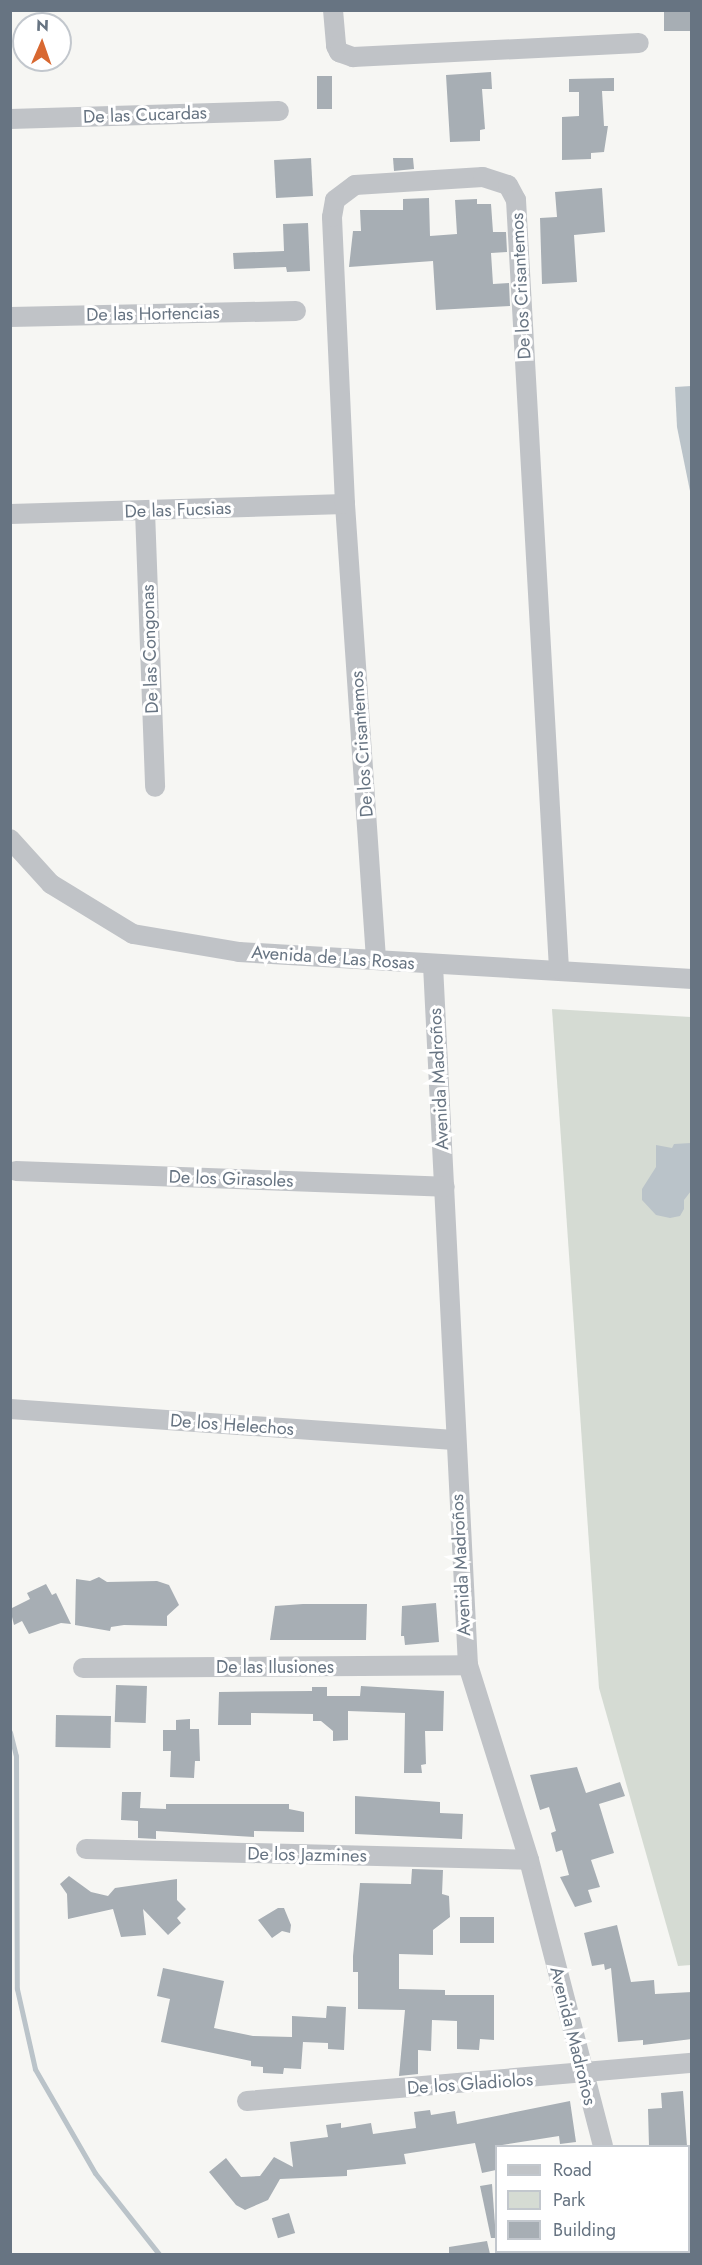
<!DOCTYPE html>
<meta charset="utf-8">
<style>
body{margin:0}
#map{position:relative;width:702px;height:2265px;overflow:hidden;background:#f6f6f3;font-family:Jost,sans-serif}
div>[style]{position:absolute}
.green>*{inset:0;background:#d5dbd3}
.water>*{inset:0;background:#bac3c9}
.stream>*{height:5px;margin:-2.5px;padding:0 2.5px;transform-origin:2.5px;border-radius:2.5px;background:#bac3c9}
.building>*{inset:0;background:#a7aeb4;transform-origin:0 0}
.minor>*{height:20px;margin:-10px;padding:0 10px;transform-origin:10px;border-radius:10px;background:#c0c3c7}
span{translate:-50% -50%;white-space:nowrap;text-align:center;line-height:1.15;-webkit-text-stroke:6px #fff;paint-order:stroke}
.street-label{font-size:18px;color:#677482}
.frame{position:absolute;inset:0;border:12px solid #677482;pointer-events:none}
.legend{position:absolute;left:495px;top:2145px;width:195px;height:108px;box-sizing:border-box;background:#fff;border:2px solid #c2c7cd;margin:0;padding:8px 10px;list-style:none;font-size:18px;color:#677482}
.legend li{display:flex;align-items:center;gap:12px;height:30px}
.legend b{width:30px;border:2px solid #c2c7cd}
.north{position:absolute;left:12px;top:12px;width:60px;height:60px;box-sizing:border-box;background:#fff;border:2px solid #c2c7cd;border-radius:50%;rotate:2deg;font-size:16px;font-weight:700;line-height:24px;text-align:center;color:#677482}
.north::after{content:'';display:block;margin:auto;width:21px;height:27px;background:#d86831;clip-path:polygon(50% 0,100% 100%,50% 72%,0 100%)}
</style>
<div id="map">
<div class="green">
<i style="clip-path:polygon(552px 1009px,691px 1017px,691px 1965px,678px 1966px,599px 1688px)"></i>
</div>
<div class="water">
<i style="clip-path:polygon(691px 386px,692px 386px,691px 496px,677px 427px,675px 387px)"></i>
<i style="clip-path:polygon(691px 1143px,691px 1191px,684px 1200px,684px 1209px,680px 1216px,670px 1218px,656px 1215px,642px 1200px,642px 1189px,656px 1167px,656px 1145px,672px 1148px,674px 1144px)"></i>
</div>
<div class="stream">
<i style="left:10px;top:1732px;width:25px;rotate:76deg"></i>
<i style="left:16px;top:1756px;width:233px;rotate:89.8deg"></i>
<i style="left:17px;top:1989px;width:82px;rotate:77.3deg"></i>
<i style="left:35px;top:2069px;width:120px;rotate:60deg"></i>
<i style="left:95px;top:2173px;width:103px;rotate:51.7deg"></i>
</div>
<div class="building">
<i style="left:664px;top:10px;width:28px;height:21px"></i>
<i style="clip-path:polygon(491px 72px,492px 89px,482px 89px,485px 129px,480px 130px,480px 141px,450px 142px,446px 75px)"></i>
<i style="left:317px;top:76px;width:15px;height:33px"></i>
<i style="clip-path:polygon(614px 78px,614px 91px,602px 91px,604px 126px,608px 126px,604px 152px,591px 153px,591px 159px,562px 160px,562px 117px,579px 116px,579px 92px,569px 92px,569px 79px)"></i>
<i style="left:311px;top:158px;width:38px;height:37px;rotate:87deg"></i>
<i style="clip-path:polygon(393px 158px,413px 158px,414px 169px,394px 171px)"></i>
<i style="clip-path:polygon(602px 188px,605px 232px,574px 235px,577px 282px,542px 284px,540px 218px,557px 217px,555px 192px)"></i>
<i style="clip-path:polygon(429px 198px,430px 236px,457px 234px,455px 200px,477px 199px,477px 204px,491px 204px,493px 232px,506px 232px,507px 252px,491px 253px,493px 284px,509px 283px,510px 306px,436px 310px,433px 261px,349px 267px,353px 231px,361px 231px,360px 210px,403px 210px,403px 199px)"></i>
<i style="clip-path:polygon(308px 223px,310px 271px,287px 272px,286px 267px,234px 269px,233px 253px,284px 251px,283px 224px)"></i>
<i style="clip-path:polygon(99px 1577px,107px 1582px,157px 1581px,169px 1585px,179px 1605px,167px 1616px,167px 1626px,124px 1625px,111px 1627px,110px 1631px,75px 1625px,76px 1579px,90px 1581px)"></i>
<i style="clip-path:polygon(46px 1584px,52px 1595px,56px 1593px,71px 1624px,61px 1623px,29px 1634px,22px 1621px,14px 1625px,10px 1609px,30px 1599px,27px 1593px)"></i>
<i style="clip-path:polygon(436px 1603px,439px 1642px,405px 1645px,404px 1636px,401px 1636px,402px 1606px)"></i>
<i style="clip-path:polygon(303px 1604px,367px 1604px,366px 1640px,270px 1640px,275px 1606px)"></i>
<i style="left:116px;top:1685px;width:31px;height:37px;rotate:2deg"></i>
<i style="clip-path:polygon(361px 1686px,444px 1691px,443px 1731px,425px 1731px,426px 1764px,421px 1765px,422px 1773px,404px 1773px,405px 1713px,348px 1711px,348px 1740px,333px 1741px,333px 1731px,321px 1721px,313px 1721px,313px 1714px,251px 1713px,251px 1725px,218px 1725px,219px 1692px,312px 1691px,312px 1687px,327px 1687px,327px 1696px,360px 1696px)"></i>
<i style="left:56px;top:1715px;width:55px;height:32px;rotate:1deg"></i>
<i style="clip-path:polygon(190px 1719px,190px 1729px,199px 1729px,200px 1761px,195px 1761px,194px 1778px,170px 1777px,171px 1751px,163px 1751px,163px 1730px,176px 1730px,176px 1720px)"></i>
<i style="clip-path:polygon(577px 1767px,586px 1793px,620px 1782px,625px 1796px,599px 1804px,614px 1853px,591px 1860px,600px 1887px,588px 1890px,592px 1902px,575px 1907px,560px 1877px,569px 1875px,562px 1850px,556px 1852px,551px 1833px,556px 1831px,549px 1807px,540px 1810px,530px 1775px)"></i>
<i style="clip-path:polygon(122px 1792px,141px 1792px,140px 1808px,166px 1809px,166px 1804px,289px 1804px,289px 1809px,304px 1812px,304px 1832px,254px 1831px,254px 1837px,156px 1831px,156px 1839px,138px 1838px,138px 1821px,121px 1820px)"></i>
<i style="clip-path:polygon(355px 1796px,440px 1802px,440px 1813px,463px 1814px,462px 1839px,355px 1834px)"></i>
<i style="clip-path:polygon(412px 1869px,443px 1870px,442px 1894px,449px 1896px,450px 1917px,433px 1930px,433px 1955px,399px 1954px,399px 1989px,445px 1990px,445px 1995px,494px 1995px,494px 2040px,480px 2039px,479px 2050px,457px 2049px,457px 2021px,432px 2020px,431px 2051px,418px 2050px,418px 2074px,399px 2076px,405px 2010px,358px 2009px,358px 1972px,353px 1972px,353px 1956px,360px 1883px,411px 1884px)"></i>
<i style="clip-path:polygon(69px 1876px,91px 1892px,108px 1896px,115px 1888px,177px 1879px,177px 1900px,186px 1909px,177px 1918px,181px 1923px,168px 1935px,143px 1909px,146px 1935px,121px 1937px,113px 1909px,68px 1919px,67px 1894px,60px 1884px)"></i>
<i style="clip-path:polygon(278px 1908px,284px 1908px,291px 1925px,290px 1933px,282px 1931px,272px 1938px,258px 1920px)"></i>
<i style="left:460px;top:1917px;width:34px;height:26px"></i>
<i style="clip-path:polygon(617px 1925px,631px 1982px,654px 1980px,655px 1994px,692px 1992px,692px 2039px,643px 2045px,643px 2040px,618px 2042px,611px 1968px,605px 1970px,604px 1964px,592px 1966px,584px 1933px)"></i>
<i style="clip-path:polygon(163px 1968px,224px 1981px,214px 2028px,253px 2036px,292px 2037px,292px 2016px,326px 2018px,327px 2006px,346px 2007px,344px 2050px,328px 2049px,328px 2043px,303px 2042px,301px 2069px,284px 2068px,283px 2074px,263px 2073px,263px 2067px,251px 2066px,251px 2061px,161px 2042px,170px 1999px,157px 1996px)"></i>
<i style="clip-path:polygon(683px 2091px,687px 2146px,649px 2146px,648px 2109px,662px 2108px,661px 2093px)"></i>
<i style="clip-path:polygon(570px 2101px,576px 2142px,560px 2144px,559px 2136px,496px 2146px,496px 2170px,482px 2173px,475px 2143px,404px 2154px,406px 2164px,347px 2170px,347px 2176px,280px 2179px,268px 2200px,245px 2210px,236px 2205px,209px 2172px,226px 2158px,241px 2177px,260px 2176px,274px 2157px,293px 2167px,290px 2142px,328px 2137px,326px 2125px,341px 2123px,341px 2128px,371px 2123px,373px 2134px,416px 2128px,414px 2112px,430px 2110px,431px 2115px,455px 2111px,457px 2124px)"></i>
<i style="clip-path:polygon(492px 2184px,496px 2238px,491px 2238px,480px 2186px)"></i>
<i style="left:289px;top:2213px;width:21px;height:18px;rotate:73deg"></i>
<i style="clip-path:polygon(487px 2241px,490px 2254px,449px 2254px,449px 2247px)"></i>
</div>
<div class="minor">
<i style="left:333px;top:10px;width:36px;rotate:85deg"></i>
<i style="left:336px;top:46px;width:7px;rotate:63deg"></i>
<i style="left:339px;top:52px;width:15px;rotate:20deg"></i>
<i style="left:353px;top:57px;width:286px;rotate:-2.8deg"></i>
<i style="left:10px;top:119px;width:269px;rotate:-1.7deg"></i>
<i style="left:10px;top:317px;width:286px;rotate:-1.2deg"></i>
<i style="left:145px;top:511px;width:276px;rotate:87.9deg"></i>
<i style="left:10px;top:514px;width:335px;rotate:-1.7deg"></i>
<i style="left:10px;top:839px;width:61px;rotate:47.7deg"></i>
<i style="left:51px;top:884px;width:96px;rotate:31.4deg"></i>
<i style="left:133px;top:934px;width:108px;rotate:9.6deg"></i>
<i style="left:239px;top:952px;width:454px;rotate:3.4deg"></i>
<i style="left:376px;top:959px;width:456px;rotate:-93.9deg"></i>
<i style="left:345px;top:504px;width:287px;rotate:-92.6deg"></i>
<i style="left:332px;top:217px;width:17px;rotate:-80deg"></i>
<i style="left:335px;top:200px;width:25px;rotate:-37deg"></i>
<i style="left:355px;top:185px;width:128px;rotate:-3.6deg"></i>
<i style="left:483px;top:177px;width:26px;rotate:18deg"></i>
<i style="left:508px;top:185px;width:17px;rotate:62deg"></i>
<i style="left:516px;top:200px;width:770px;rotate:86.8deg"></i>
<i style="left:433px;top:965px;width:701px;rotate:87.14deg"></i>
<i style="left:468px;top:1665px;width:204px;rotate:72.6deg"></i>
<i style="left:529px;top:1860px;width:295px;rotate:75.5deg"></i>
<i style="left:16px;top:1171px;width:429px;rotate:2.1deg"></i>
<i style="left:10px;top:1409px;width:445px;rotate:4deg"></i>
<i style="left:83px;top:1668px;width:385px;rotate:-0.4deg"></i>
<i style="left:86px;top:1849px;width:443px;rotate:1.4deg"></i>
<i style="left:247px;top:2101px;width:447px;rotate:-4.9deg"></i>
<i style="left:634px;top:2252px;width:2px;rotate:63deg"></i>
</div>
<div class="street-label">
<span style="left:145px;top:115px;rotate:-2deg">De las Cucardas</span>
<span style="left:521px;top:286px;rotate:-93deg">De los Crisantemos</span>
<span style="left:153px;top:314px;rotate:-1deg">De las Hortencias</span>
<span style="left:178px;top:510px;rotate:-2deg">De las Fucsias</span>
<span style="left:150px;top:649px;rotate:-92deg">De las Congonas</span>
<span style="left:362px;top:744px;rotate:-94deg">De los Crisantemos</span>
<span style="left:333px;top:958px;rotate:4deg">Avenida de Las Rosas</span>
<span style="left:439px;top:1079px;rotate:-93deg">Avenida Madroños</span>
<span style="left:231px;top:1179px;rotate:2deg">De los Girasoles</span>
<span style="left:232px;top:1425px;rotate:4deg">De los Helechos</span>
<span style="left:461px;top:1565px;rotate:-93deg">Avenida Madroños</span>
<span style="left:275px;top:1667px">De las Ilusiones</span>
<span style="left:307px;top:1855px;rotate:1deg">De los Jazmines</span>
<span style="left:573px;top:2036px;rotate:76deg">Avenida Madroños</span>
<span style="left:470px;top:2084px;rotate:-4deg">De los Gladiolos</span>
</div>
<div class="frame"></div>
<ul class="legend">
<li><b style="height:8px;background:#c0c3c7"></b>Road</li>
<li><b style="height:16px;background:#d5dbd3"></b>Park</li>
<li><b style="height:16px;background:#a7aeb4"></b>Building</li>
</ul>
<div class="north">N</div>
</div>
